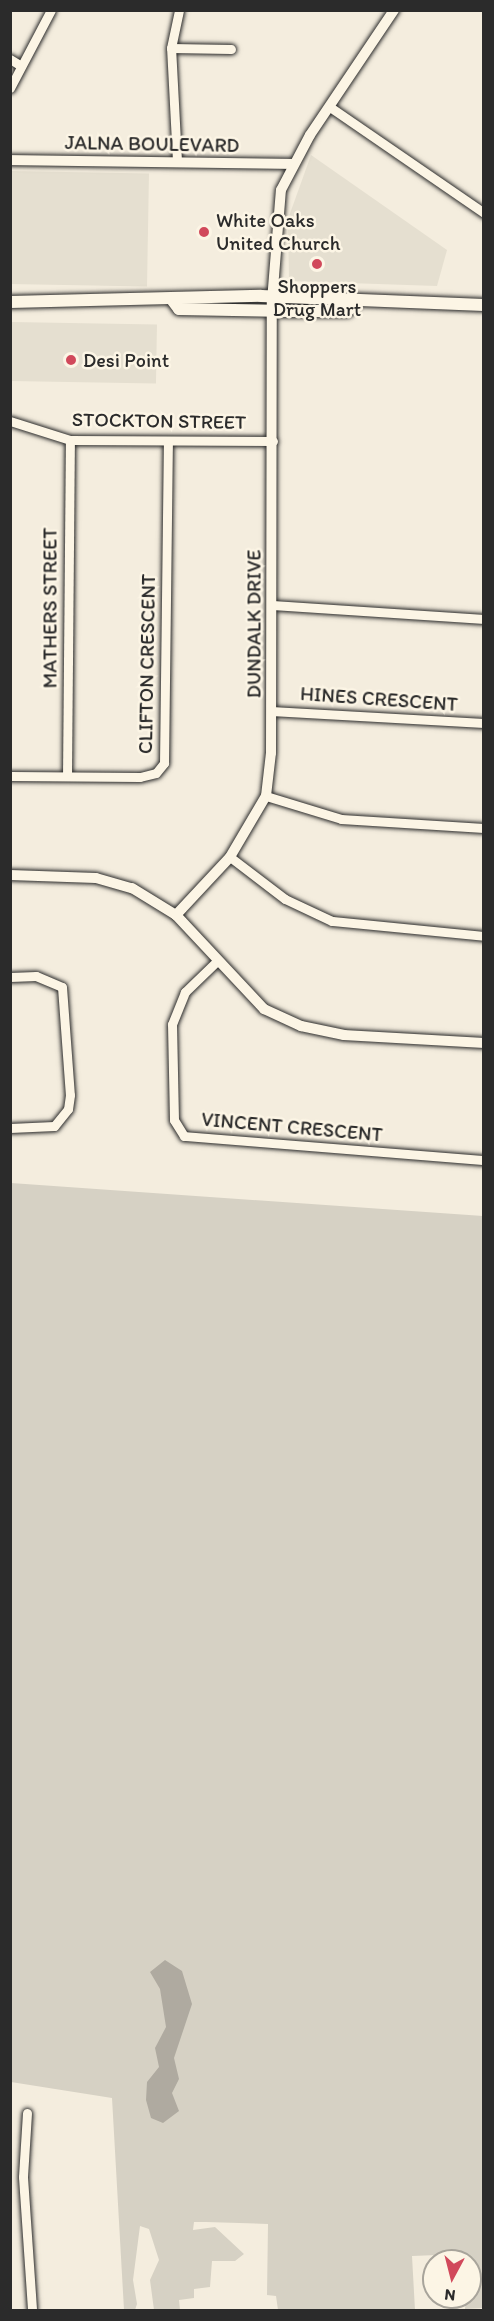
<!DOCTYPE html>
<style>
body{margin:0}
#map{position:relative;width:494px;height:2321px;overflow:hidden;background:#f4edde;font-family:Itim,sans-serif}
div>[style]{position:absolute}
.built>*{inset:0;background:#e5dfd0;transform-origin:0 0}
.green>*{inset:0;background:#d6d1c4}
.water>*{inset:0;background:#afaaa0}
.roads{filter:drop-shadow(0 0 2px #2b2b2b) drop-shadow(0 0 2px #2b2b2b)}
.minor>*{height:9px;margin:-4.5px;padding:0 4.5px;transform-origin:4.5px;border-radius:4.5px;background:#fcf5e5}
.tertiary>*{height:10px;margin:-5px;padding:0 5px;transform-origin:5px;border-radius:5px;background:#fcf5e5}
.secondary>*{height:12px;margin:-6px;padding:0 6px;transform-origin:6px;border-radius:6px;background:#fcf5e5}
.dots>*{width:16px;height:16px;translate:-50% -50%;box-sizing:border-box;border:3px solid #fcf5e5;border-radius:50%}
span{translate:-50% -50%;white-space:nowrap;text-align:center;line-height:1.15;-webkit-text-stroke:5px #fcf5e5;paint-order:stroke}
.street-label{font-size:20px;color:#2b2b2b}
.poi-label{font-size:20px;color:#2b2b2b}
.left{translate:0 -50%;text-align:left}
.frame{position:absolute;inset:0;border:12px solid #2b2b2b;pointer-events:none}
.north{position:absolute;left:422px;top:2249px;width:60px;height:60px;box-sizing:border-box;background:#fcf5e5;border:2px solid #a8a49b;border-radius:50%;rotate:187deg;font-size:16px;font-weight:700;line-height:24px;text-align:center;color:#2b2b2b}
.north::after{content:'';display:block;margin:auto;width:21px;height:27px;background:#d1495b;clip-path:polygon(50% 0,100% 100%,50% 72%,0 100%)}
</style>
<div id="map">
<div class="built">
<i style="clip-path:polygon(311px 155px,447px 250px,437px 286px,289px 281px,288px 219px)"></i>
<i style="left:11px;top:171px;width:138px;height:113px;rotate:1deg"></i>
<i style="left:11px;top:322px;width:146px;height:59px;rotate:1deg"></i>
</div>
<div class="green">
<i style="clip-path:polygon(11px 1183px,483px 1216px,483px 2308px,465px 2309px,470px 2261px,463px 2261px,462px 2254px,412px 2256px,415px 2310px,278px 2310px,276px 2296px,267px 2295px,268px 2224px,206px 2222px,194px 2222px,193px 2230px,215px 2227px,244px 2254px,235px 2261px,212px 2261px,210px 2287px,194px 2289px,194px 2298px,179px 2300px,180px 2310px,154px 2310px,150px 2280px,159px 2260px,149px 2229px,140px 2226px,133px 2280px,137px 2304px,135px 2310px,124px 2310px,112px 2098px,11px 2082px)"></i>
</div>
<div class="water">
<i style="clip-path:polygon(165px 1960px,182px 1971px,192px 2004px,174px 2058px,179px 2079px,172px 2093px,179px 2111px,163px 2123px,151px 2118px,146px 2100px,147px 2082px,159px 2067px,155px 2048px,166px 2027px,160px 1989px,150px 1972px)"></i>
</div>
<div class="roads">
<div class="minor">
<i style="left:171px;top:48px;width:60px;rotate:1deg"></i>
<i style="left:10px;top:59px;width:13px;rotate:32deg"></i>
<i style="left:10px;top:88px;width:88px;rotate:-62.3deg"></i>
<i style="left:330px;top:107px;width:187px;rotate:34.5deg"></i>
<i style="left:177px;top:161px;width:113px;rotate:-93deg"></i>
<i style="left:171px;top:48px;width:39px;rotate:-78deg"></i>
<i style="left:10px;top:421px;width:63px;rotate:17.6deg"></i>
<i style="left:70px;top:440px;width:203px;rotate:0.3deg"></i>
<i style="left:273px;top:605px;width:211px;rotate:3.8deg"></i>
<i style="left:271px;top:711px;width:213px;rotate:3.2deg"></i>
<i style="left:10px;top:776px;width:130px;rotate:0.4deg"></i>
<i style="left:140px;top:777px;width:16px;rotate:-14deg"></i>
<i style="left:156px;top:773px;width:13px;rotate:-51deg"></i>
<i style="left:164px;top:763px;width:321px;rotate:-89.3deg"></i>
<i style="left:67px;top:776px;width:336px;rotate:-89.5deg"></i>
<i style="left:266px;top:796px;width:78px;rotate:17deg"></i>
<i style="left:341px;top:819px;width:143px;rotate:3.6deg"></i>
<i style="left:230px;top:857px;width:69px;rotate:37.4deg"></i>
<i style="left:285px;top:899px;width:52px;rotate:25.1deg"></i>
<i style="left:332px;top:921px;width:153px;rotate:5.6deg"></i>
<i style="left:217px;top:961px;width:45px;rotate:135.9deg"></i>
<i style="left:185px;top:992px;width:35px;rotate:112deg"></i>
<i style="left:172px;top:1024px;width:96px;rotate:88.8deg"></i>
<i style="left:174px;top:1120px;width:19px;rotate:58deg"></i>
<i style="left:184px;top:1136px;width:301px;rotate:4.6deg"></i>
<i style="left:10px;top:977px;width:26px;rotate:-2deg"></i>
<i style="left:36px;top:976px;width:28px;rotate:23deg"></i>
<i style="left:62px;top:987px;width:108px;rotate:85.8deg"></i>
<i style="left:70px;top:1095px;width:14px;rotate:98deg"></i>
<i style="left:68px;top:1109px;width:22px;rotate:129deg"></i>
<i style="left:54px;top:1126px;width:44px;rotate:177.4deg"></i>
<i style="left:27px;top:2113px;width:64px;rotate:93.6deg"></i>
<i style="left:23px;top:2177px;width:133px;rotate:86.1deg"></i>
</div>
<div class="tertiary">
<i style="left:10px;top:160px;width:282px;rotate:0.8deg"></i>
<i style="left:10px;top:875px;width:86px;rotate:2deg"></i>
<i style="left:96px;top:878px;width:37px;rotate:16deg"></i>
<i style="left:132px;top:888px;width:52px;rotate:31.5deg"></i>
<i style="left:176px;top:915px;width:129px;rotate:46.9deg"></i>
<i style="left:264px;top:1009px;width:41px;rotate:24.7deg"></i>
<i style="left:301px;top:1026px;width:44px;rotate:11.8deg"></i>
<i style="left:344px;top:1035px;width:140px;rotate:3.3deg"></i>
<i style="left:176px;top:915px;width:79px;rotate:-47deg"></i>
<i style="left:230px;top:857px;width:71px;rotate:-59.5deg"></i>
<i style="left:266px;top:796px;width:43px;rotate:-83.4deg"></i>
<i style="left:271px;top:753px;width:452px;rotate:-89.9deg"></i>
<i style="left:272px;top:301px;width:111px;rotate:-85.4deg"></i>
<i style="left:281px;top:190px;width:62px;rotate:-62.2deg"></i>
<i style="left:310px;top:135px;width:151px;rotate:-56.1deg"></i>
</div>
<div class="secondary">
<i style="left:173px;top:301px;width:10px;rotate:53deg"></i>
<i style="left:179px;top:309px;width:109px;rotate:1.1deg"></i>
<i style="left:288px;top:311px;width:59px"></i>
<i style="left:347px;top:311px;width:12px;rotate:-42deg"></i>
<i style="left:10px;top:302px;width:251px;rotate:-1.4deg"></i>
<i style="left:261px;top:296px;width:223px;rotate:2.3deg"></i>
</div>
</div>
<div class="dots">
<i style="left:204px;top:232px;background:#d1495b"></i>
<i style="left:317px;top:264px;background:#d1495b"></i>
<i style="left:71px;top:360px;background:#d1495b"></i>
</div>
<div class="street-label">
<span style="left:152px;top:144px;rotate:1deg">JALNA BOULEVARD</span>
<span style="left:159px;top:421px;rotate:1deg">STOCKTON STREET</span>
<span style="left:50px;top:608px;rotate:-90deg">MATHERS STREET</span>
<span style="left:254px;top:624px;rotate:-90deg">DUNDALK DRIVE</span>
<span style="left:147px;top:664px;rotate:-89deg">CLIFTON CRESCENT</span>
<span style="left:379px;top:699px;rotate:4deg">HINES CRESCENT</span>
<span style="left:292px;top:1127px;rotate:5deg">VINCENT CRESCENT</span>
</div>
<div class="poi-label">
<span class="left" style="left:216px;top:232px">White Oaks<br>United Church</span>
<span style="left:317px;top:298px">Shoppers<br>Drug Mart</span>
<span class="left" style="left:83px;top:360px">Desi Point</span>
</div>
<div class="frame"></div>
<div class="north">N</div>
</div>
